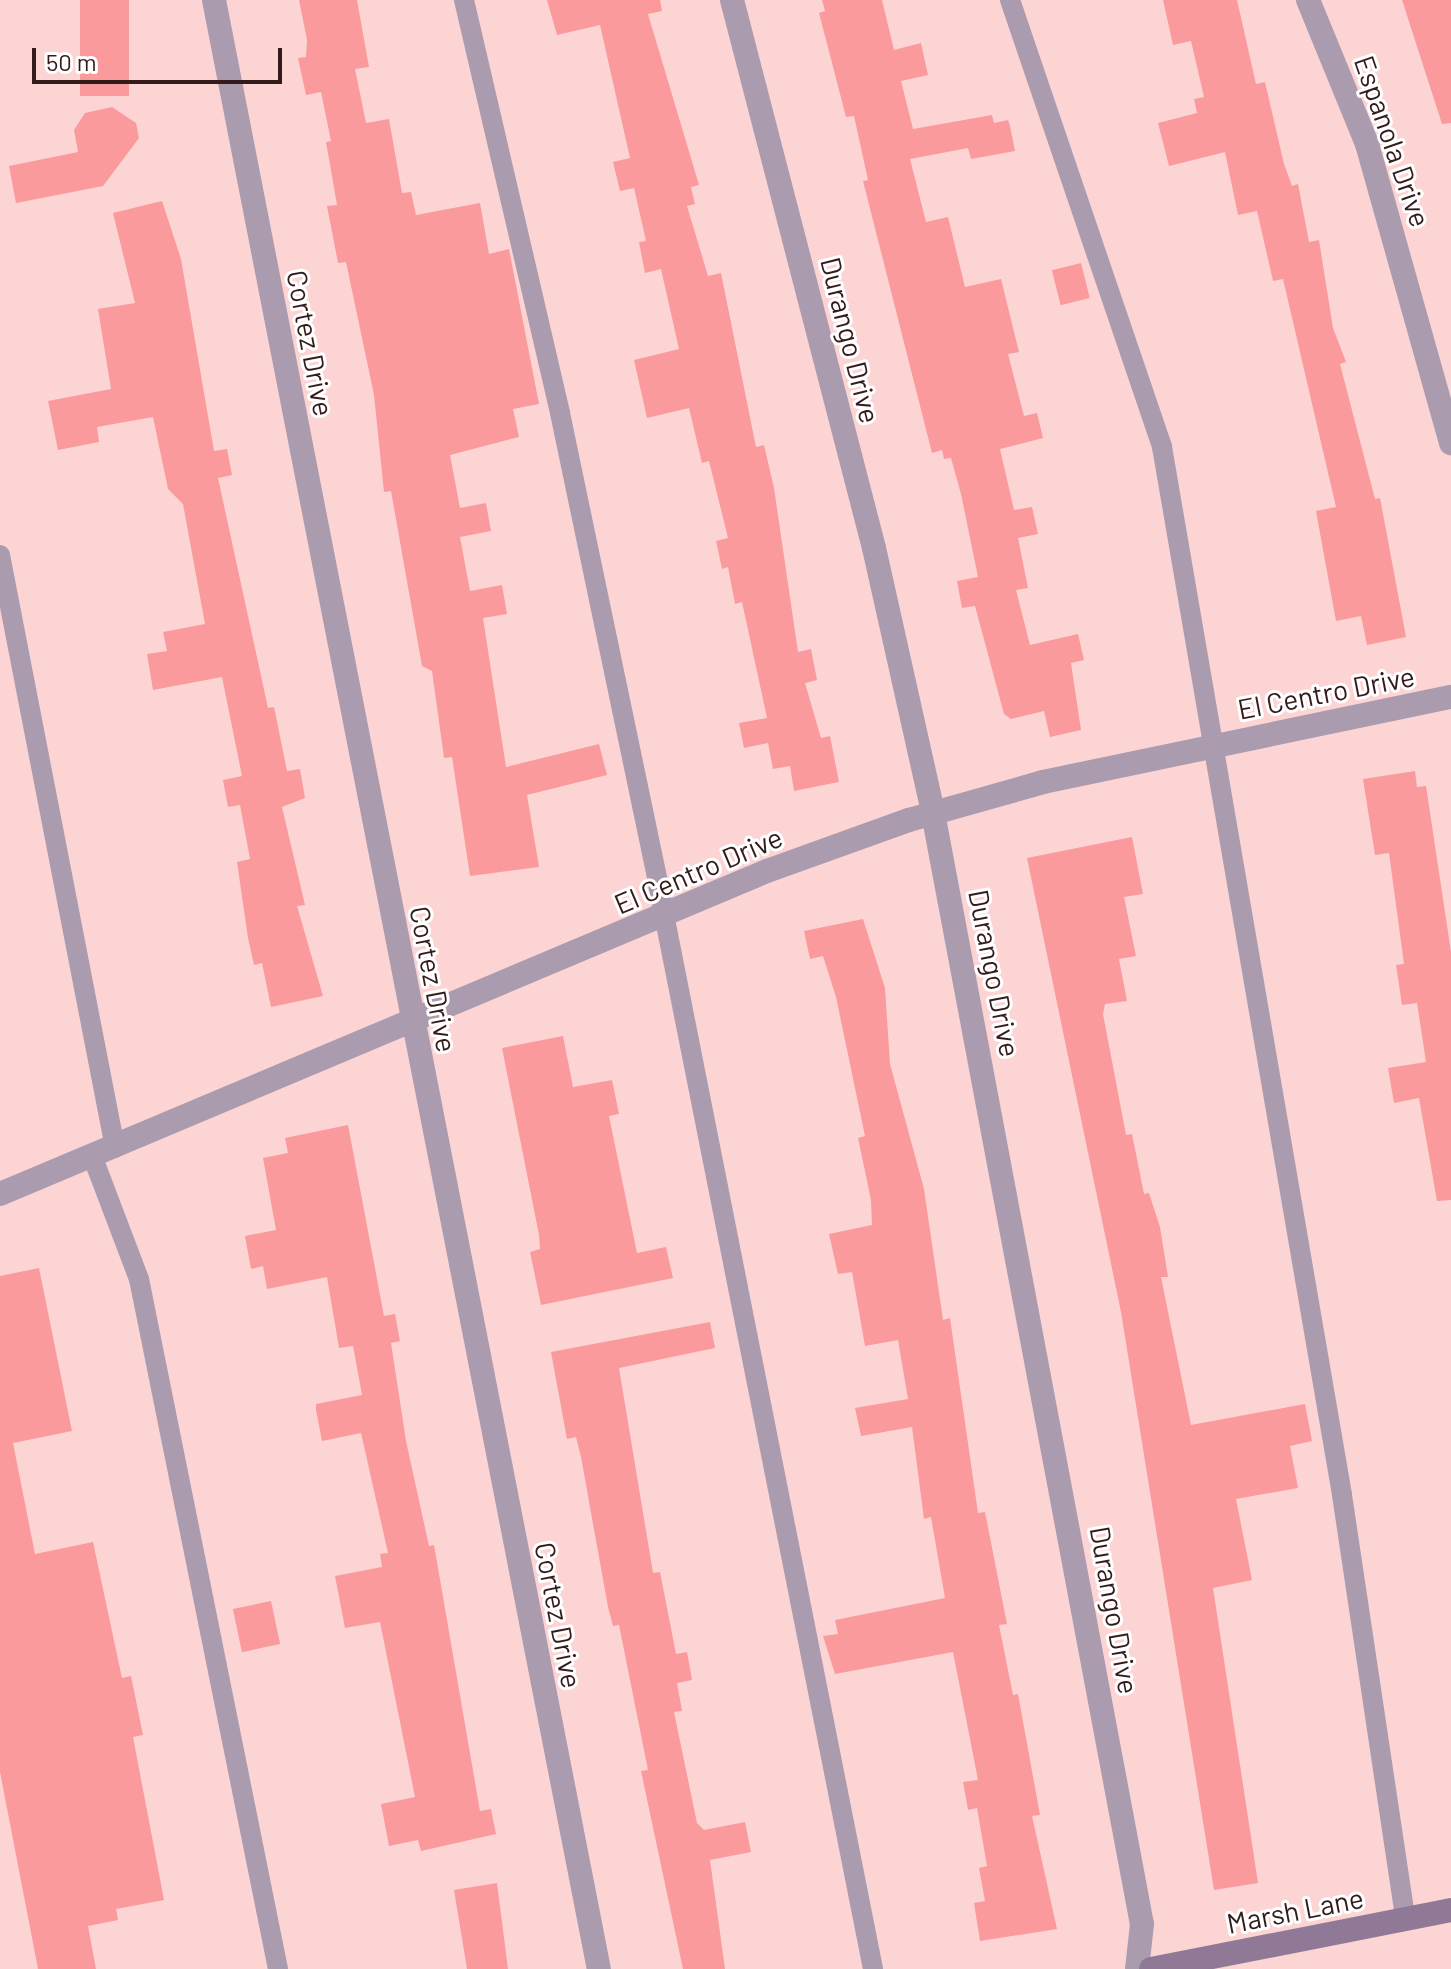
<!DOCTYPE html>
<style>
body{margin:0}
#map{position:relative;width:1451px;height:1969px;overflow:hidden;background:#fcd4d4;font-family:Barlow,sans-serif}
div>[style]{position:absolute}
.building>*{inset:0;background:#fa9a9d;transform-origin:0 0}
.lane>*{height:20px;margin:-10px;padding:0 10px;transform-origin:10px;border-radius:10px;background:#aa9baf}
.street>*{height:24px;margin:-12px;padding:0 12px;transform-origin:12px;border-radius:12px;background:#aa9baf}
.secondary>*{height:24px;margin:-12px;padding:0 12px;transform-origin:12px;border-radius:12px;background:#8f7996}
span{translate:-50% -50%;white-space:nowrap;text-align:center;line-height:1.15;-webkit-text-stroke:6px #fff;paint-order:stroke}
.street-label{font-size:28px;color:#331b1c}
.scale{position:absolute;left:32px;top:48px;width:250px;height:36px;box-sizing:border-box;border:4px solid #331b1c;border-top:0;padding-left:10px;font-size:24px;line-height:28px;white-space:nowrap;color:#331b1c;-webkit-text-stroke:6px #fff;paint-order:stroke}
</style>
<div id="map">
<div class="building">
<i style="left:80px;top:0;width:49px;height:96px"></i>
<i style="clip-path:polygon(299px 0,357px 0,369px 67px,355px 69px,366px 123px,389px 119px,402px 193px,411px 192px,416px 215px,480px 203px,489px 254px,509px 249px,539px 404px,513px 409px,519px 437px,450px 455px,460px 508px,486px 503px,491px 531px,460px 537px,470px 591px,502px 585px,507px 614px,483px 618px,506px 767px,599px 744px,607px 775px,527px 795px,539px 867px,470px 876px,452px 757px,444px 758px,432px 671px,422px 666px,391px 491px,384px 492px,374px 395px,346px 262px,338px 263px,327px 206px,337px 205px,326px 142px,331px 141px,321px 92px,306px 95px,298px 58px,306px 57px,307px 40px)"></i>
<i style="clip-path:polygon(547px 0,660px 0,662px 11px,648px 14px,699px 185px,691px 187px,695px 204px,687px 206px,708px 276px,721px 273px,756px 447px,764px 445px,774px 488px,798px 652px,811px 649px,817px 680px,805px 683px,821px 738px,830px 736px,839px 782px,794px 791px,790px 766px,773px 769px,768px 743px,744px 748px,739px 723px,767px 718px,742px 602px,735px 604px,728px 567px,722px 569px,716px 541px,728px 538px,709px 461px,702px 463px,689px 408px,647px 418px,634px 360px,679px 349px,661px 269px,645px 273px,639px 242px,646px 241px,634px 188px,620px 191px,613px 162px,630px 158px,600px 25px,557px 35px)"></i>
<i style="clip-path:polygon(822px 0,882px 0,894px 50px,921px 43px,928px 75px,901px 81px,913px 129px,992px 115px,994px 123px,1008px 120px,1010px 126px,1015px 151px,971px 159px,968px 148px,910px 159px,926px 222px,948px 217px,965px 287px,1001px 279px,1019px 352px,1008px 354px,1024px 416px,1037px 413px,1043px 438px,1000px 449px,1014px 510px,1032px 507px,1038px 534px,1018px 538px,1028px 588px,1016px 590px,1030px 645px,1078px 634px,1084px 660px,1071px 663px,1081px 730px,1050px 737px,1044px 711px,1011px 719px,1004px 714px,975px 606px,962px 608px,957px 581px,978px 577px,961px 494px,951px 458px,944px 459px,942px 450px,932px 453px,863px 181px,868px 180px,854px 116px,846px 117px,819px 13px,825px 11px)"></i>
<i style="clip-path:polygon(1163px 0,1237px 0,1256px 84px,1265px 82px,1284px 164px,1292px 186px,1298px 184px,1309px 242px,1319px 240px,1333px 328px,1346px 362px,1340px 364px,1375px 499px,1380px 498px,1406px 637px,1367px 645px,1361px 616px,1336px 621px,1316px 511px,1336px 507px,1283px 279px,1273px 281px,1257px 211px,1238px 215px,1225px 152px,1169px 166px,1158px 123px,1197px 113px,1194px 99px,1204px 97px,1191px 41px,1173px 45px)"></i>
<i style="clip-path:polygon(1402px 0,1451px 0,1451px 123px,1442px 124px)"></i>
<i style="clip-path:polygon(112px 107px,136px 123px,139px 138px,103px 186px,16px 203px,9px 166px,78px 152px,74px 130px,85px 113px)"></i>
<i style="clip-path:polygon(162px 201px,181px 259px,214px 451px,227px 449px,232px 475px,218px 478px,268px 708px,274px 707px,287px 771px,300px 769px,305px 798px,282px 807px,305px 905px,297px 906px,323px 996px,271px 1007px,262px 963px,254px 965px,248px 938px,237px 862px,250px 859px,240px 805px,228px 807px,223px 780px,242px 776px,222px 677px,153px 690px,147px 654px,167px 651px,163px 632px,205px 624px,183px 504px,168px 489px,153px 417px,97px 427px,99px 442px,58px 450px,48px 401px,111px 389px,98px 309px,135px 303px,113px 213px)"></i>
<i style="left:1081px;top:263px;width:36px;height:30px;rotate:76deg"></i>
<i style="clip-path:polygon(1415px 771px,1417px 787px,1426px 786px,1451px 952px,1451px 1200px,1437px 1201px,1419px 1098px,1394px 1103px,1388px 1068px,1426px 1062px,1417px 1003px,1402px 1005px,1396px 965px,1404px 964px,1389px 853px,1375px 855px,1363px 779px)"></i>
<i style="clip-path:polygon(1132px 837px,1143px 894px,1124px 897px,1136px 956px,1119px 959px,1127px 1001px,1105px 1004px,1103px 1014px,1126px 1135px,1132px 1134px,1144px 1194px,1149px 1193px,1160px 1227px,1168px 1277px,1161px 1277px,1191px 1425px,1305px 1404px,1312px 1441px,1290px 1446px,1298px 1488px,1236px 1499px,1252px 1580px,1213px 1588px,1258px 1883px,1214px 1890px,1121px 1312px,1027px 858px)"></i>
<i style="clip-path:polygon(863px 919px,885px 988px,890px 1064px,924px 1189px,943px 1320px,950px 1318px,978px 1513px,985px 1512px,1007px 1624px,999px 1625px,1013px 1695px,1018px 1694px,1040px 1815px,1032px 1816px,1057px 1929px,980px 1941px,974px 1903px,985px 1901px,979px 1868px,987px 1866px,977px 1808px,968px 1810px,963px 1782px,978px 1780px,953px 1652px,835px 1674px,823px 1636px,838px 1634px,835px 1620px,945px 1598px,931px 1517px,924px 1519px,912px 1427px,861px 1436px,855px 1408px,908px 1399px,898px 1340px,865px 1346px,852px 1272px,838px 1274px,829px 1234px,872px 1225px,871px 1200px,858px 1138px,865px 1136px,836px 997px,823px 956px,810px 959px,804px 931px)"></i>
<i style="clip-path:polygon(563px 1036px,573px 1087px,612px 1080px,619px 1114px,609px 1116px,637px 1253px,666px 1247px,673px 1278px,541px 1305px,530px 1252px,540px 1249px,539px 1235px,502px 1048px)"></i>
<i style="clip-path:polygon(348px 1125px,384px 1316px,395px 1314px,400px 1341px,391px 1343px,406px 1441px,429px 1546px,434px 1545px,480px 1811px,491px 1809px,496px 1834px,421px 1851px,418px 1840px,389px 1846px,381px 1804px,415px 1797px,380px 1622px,345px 1628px,335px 1576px,382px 1567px,380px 1554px,388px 1553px,361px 1433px,322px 1441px,316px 1410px,316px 1404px,362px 1395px,353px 1346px,339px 1348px,327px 1277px,267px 1289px,263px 1266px,251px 1269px,245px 1236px,276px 1230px,263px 1158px,288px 1153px,285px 1138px)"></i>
<i style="clip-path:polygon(39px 1268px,72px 1431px,13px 1443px,35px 1554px,93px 1542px,122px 1678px,131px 1676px,143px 1735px,133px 1737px,164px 1900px,116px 1909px,118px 1920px,88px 1926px,96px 1969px,38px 1969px,0 1772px,0 1276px)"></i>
<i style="clip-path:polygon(710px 1322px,715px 1348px,619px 1368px,653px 1573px,660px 1572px,676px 1654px,687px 1652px,692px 1680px,677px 1683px,682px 1711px,674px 1712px,697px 1823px,704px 1830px,745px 1822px,751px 1852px,710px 1860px,725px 1969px,683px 1969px,641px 1771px,648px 1770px,619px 1625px,613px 1626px,608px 1607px,581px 1457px,576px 1437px,567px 1439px,551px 1352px)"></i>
<i style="left:271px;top:1601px;width:44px;height:39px;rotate:78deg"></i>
<i style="clip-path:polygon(497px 1883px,508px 1969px,467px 1969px,454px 1890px)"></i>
</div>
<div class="lane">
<i style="left:464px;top:0;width:424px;rotate:76.9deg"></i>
<i style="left:560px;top:413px;width:476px;rotate:78.2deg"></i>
<i style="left:657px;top:879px;width:1111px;rotate:78.79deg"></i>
<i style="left:1010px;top:0;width:472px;rotate:71.2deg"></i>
<i style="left:1162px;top:447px;width:1063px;rotate:80.25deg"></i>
<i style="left:1342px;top:1495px;width:429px;rotate:81.5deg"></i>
<i style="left:0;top:555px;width:604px;rotate:79.02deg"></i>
<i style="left:93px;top:1158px;width:129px;rotate:69.2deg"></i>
<i style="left:139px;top:1279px;width:704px;rotate:78.61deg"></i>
</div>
<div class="street">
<i style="left:214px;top:0;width:2006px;rotate:78.94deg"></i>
<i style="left:732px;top:0;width:566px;rotate:75.47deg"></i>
<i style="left:874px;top:548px;width:271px;rotate:77.4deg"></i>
<i style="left:933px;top:813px;width:1130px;rotate:79.35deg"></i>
<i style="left:1142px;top:1924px;width:45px;rotate:96.3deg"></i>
<i style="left:1308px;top:0;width:156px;rotate:67.7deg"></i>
<i style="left:1367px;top:144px;width:311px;rotate:74.3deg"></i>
<i style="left:0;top:1194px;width:832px;rotate:-22.84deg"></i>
<i style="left:767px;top:871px;width:151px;rotate:-19.8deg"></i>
<i style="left:909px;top:820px;width:139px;rotate:-15.8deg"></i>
<i style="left:1043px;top:782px;width:417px;rotate:-11.8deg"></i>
</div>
<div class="secondary">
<i style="left:1151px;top:1969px;width:306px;rotate:-11.1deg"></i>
</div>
<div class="street-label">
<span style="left:1393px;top:141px;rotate:71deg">Espanola Drive</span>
<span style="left:851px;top:340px;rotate:76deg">Durango Drive</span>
<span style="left:311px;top:343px;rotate:79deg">Cortez Drive</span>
<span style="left:1326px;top:692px;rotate:-11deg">El Centro Drive</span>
<span style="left:698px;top:870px;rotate:-23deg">El Centro Drive</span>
<span style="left:995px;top:973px;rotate:79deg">Durango Drive</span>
<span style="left:434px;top:979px;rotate:79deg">Cortez Drive</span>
<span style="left:1115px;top:1610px;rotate:80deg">Durango Drive</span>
<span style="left:559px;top:1615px;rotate:79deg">Cortez Drive</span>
<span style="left:1295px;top:1910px;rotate:-11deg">Marsh Lane</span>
</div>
<div class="scale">50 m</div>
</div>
